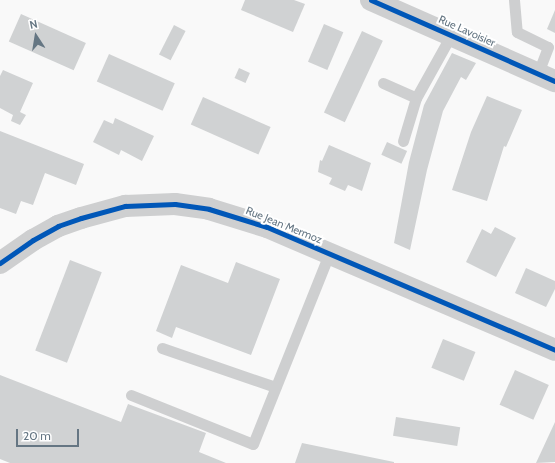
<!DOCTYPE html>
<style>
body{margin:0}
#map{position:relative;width:555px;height:463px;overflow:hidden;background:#f9f9f9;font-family:Cabin,sans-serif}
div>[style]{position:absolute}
.building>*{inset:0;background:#d0d2d3;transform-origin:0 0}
.lane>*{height:11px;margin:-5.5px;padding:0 5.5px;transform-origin:5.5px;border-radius:5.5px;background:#cecfd0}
.street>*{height:22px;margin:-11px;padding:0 11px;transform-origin:11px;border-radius:11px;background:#cecfd0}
.cycleway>*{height:5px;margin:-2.5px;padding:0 2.5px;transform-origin:2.5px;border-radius:2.5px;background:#0057b8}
span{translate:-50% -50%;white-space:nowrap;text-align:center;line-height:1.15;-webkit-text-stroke:4px #fff;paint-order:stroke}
.street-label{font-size:11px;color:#657683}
.north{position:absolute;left:16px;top:16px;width:40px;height:40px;-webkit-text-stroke:3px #fff;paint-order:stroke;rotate:348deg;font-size:11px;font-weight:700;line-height:16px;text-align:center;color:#657683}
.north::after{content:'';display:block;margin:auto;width:14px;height:18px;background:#657683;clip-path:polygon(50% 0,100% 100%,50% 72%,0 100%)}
.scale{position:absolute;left:16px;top:429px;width:63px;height:18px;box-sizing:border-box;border:2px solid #657683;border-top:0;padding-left:5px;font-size:12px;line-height:14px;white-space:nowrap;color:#657683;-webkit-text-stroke:3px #fff;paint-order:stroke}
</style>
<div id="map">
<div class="building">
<i style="clip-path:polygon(245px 0,294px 0,305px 4px,293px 32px,241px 10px)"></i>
<i style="clip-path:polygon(555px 10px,555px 33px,547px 29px)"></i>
<i style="left:21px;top:14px;width:71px;height:30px;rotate:24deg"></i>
<i style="left:324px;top:24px;width:21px;height:41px;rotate:23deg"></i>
<i style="left:174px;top:25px;width:13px;height:33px;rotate:27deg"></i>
<i style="left:362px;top:31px;width:23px;height:90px;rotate:25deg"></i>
<i style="clip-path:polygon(452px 53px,476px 63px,466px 80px,461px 77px,443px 111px,427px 170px,410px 250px,394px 243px,409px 162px,424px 105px)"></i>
<i style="left:109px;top:54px;width:72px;height:30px;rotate:24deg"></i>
<i style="left:239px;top:68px;width:12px;height:11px;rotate:24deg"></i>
<i style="clip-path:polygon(3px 70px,33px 83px,20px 112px,26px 115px,20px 125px,11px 121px,13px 115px,0 108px,0 76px)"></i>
<i style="clip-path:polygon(487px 96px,522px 110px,506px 147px,504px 146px,487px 201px,452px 190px,471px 132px)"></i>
<i style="left:203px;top:97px;width:74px;height:30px;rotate:24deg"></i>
<i style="clip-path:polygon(115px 118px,154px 136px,142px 161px,121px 150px,119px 155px,93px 142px,104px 120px,113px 124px)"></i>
<i style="clip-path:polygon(0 131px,84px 164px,76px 185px,45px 173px,33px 205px,21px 201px,16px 214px,0 208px)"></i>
<i style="left:387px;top:142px;width:22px;height:14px;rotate:24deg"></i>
<i style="clip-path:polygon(329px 145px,371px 163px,362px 191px,348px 185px,345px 191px,329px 184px,332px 178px,318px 172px,320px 160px,322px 161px)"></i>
<i style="clip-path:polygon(495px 227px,516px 238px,496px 277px,466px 262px,482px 229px,491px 234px)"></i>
<i style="left:70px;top:260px;width:34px;height:97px;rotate:21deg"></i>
<i style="clip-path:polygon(236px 262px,280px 279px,251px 355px,176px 327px,172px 338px,156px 331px,181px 265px,228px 283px)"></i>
<i style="clip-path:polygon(526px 268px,555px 281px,555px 289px,546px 307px,515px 293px)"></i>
<i style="left:443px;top:339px;width:35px;height:31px;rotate:22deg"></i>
<i style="left:515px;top:370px;width:37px;height:38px;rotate:24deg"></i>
<i style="clip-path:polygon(0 375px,121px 422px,128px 404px,206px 433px,199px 452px,226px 463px,10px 463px,0 459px)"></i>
<i style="left:396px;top:417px;width:65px;height:19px;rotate:9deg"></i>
<i style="clip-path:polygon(555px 422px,555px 462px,536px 463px)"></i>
<i style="clip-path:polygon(302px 443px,394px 462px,394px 463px,295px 463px)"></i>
</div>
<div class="lane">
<i style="left:514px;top:0;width:32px;rotate:85deg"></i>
<i style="left:517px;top:32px;width:34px;rotate:26deg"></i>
<i style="left:548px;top:47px;width:28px;rotate:111deg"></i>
<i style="left:383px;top:83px;width:36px;rotate:24deg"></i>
<i style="left:416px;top:98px;width:72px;rotate:-60.9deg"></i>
<i style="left:403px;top:141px;width:45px;rotate:-73.2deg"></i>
<i style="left:162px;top:348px;width:120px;rotate:19deg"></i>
<i style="left:131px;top:395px;width:131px;rotate:21.9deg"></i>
<i style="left:253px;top:444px;width:205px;rotate:-68.2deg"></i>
</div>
<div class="street">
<i style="left:371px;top:0;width:201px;rotate:23.8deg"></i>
<i style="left:0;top:263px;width:40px;rotate:-34.9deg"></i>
<i style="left:33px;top:240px;width:29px;rotate:-29deg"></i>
<i style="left:58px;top:226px;width:24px;rotate:-19deg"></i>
<i style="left:81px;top:218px;width:46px;rotate:-15.3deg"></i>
<i style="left:125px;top:206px;width:50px;rotate:-2.3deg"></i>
<i style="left:175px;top:204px;width:34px;rotate:8deg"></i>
<i style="left:209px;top:209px;width:61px;rotate:17.2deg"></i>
<i style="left:267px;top:227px;width:313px;rotate:23.1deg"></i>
</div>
<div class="cycleway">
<i style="left:371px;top:0;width:201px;rotate:23.8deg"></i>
<i style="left:0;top:263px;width:40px;rotate:-34.9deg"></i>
<i style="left:33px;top:240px;width:29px;rotate:-29deg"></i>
<i style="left:58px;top:226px;width:24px;rotate:-19deg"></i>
<i style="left:81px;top:218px;width:46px;rotate:-15.3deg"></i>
<i style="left:125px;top:206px;width:50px;rotate:-2.3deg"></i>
<i style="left:175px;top:204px;width:34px;rotate:8deg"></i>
<i style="left:209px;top:209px;width:61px;rotate:17.2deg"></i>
<i style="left:267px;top:227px;width:313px;rotate:23.1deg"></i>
</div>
<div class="street-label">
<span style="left:467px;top:31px;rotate:24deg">Rue Lavoisier</span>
<span style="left:284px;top:225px;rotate:22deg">Rue Jean Mermoz</span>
</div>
<div class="north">N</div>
<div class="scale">20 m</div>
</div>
